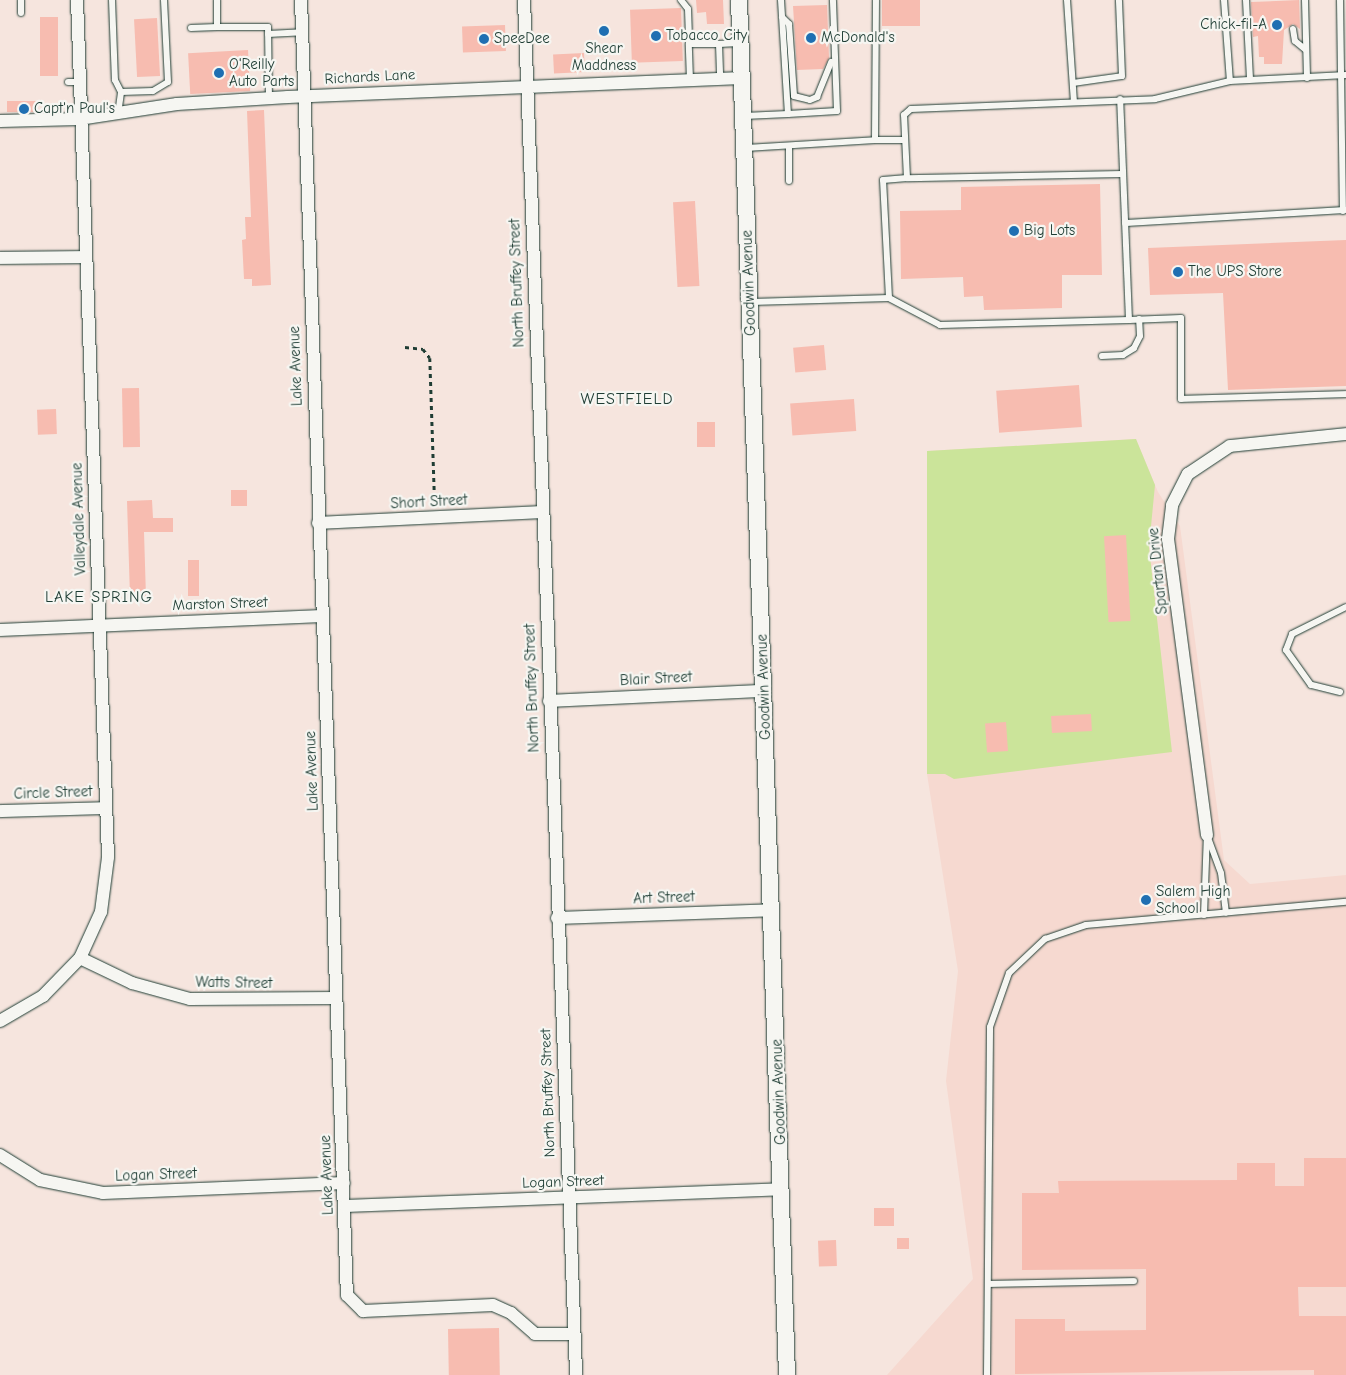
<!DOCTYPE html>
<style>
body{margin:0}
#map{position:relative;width:1346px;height:1375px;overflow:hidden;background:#f6e5de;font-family:"Comic Neue",sans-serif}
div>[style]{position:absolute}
.built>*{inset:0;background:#f6d9d0}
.green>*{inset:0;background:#cbe49a}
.building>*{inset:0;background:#f7bcb0;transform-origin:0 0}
.path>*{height:2.5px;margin-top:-1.25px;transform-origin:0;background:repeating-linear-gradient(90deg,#1f3d34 0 4px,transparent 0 8px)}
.roads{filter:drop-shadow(0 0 1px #1f3d34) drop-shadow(0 0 1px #1f3d34)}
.service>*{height:6px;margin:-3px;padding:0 3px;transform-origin:3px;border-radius:3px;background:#f6f6f2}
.minor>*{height:12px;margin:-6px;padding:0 6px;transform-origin:6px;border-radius:6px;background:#f6f6f2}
.tertiary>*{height:16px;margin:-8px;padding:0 8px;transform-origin:8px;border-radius:8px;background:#f6f6f2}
.dots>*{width:14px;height:14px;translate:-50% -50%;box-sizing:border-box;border:2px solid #f6f6f2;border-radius:50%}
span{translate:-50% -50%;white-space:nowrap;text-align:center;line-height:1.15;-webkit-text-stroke:4.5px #f6f6f2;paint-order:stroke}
.poi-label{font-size:15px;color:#1f3d34}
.right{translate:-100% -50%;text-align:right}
.left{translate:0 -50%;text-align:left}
.street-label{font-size:15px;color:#1f3d34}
.neighbourhood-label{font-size:16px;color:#1f3d34;letter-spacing:1px}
</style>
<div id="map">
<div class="built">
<i style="clip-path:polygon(1136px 439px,1158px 492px,1180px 526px,1224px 860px,1250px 884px,1346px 875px,1346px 1375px,887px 1375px,973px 1279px,946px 1081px,958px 971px,927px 774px,927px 451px)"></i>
</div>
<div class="green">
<i style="clip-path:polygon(1136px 439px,1155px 485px,1149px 547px,1172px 752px,954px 779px,945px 774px,927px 774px,927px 451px)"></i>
</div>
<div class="building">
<i style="clip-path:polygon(696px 0,723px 0,724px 24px,707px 24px,706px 12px,697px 13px)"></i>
<i style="left:882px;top:0;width:38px;height:26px"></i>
<i style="clip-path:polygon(1299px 0,1300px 29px,1293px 24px,1284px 30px,1282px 64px,1264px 64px,1264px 57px,1259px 57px,1258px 36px,1253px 37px,1251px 2px)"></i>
<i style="clip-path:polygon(827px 5px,829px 58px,823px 69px,797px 70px,793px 6px)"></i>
<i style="left:681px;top:8px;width:53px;height:51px;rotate:88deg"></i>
<i style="left:40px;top:17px;width:18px;height:59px"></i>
<i style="left:157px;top:18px;width:58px;height:23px;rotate:87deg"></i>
<i style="left:505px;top:25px;width:26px;height:43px;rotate:88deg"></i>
<i style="left:248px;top:50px;width:41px;height:60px;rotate:87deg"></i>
<i style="left:584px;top:53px;width:19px;height:31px;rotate:87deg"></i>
<i style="left:38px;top:101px;width:11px;height:31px;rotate:90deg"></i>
<i style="clip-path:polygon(264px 110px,271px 285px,252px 286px,252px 279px,244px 279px,242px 240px,246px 239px,245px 217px,251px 217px,247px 111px)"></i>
<i style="clip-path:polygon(1100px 184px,1102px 275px,1062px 275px,1062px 308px,984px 310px,983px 296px,964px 297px,963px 277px,901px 279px,900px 211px,961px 210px,961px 187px)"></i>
<i style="left:695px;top:201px;width:85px;height:22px;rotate:87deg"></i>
<i style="clip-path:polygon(1346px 240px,1346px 386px,1228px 390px,1223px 293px,1150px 295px,1148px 248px)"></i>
<i style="left:824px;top:345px;width:25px;height:31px;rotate:85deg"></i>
<i style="left:1079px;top:385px;width:42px;height:83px;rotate:86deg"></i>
<i style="left:139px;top:388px;width:59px;height:17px;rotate:89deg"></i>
<i style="left:854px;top:399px;width:32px;height:64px;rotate:86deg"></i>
<i style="left:56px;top:409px;width:25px;height:19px;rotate:88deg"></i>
<i style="left:697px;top:422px;width:18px;height:25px"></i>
<i style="left:231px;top:490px;width:16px;height:16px"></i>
<i style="clip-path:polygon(152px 500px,153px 518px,173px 518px,173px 532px,144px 532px,146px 597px,130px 597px,127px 501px)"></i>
<i style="left:1126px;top:535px;width:86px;height:22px;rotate:87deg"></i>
<i style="left:188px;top:560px;width:11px;height:36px"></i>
<i style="left:1091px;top:714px;width:17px;height:40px;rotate:87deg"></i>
<i style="left:1006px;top:722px;width:29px;height:21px;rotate:86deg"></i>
<i style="clip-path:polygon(1304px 1158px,1346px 1158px,1346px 1287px,1298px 1287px,1299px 1316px,1346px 1316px,1346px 1375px,1314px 1375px,1314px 1370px,1015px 1374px,1015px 1319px,1065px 1319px,1065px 1331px,1146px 1330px,1146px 1269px,1022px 1270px,1022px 1193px,1059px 1193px,1058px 1181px,1237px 1180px,1237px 1163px,1275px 1163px,1275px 1186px,1304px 1186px)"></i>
<i style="left:874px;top:1208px;width:20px;height:18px"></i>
<i style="left:897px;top:1238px;width:12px;height:11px"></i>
<i style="left:836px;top:1240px;width:26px;height:18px;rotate:88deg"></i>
<i style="left:499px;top:1328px;width:47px;height:51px;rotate:89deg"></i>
</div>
<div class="path">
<i style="left:405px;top:347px;width:18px;rotate:6deg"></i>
<i style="left:423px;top:349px;width:11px;rotate:52deg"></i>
<i style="left:430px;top:358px;width:148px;rotate:88.1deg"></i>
</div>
<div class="roads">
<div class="service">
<i style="left:21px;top:0;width:13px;rotate:90deg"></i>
<i style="left:112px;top:0;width:80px;rotate:87.9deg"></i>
<i style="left:115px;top:80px;width:13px;rotate:63deg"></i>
<i style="left:121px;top:92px;width:32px;rotate:-2deg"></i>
<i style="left:153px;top:91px;width:17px;rotate:-31deg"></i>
<i style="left:168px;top:82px;width:82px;rotate:-92.8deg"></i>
<i style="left:217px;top:0;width:27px;rotate:90deg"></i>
<i style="left:217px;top:27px;width:51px"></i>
<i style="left:268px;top:27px;width:71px;rotate:89.2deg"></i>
<i style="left:681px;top:0;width:11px;rotate:52deg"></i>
<i style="left:688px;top:9px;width:35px;rotate:88deg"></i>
<i style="left:781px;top:0;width:114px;rotate:86.5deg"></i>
<i style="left:788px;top:114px;width:49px;rotate:-3.5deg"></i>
<i style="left:837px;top:111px;width:111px;rotate:-92.1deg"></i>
<i style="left:1067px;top:0;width:102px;rotate:86.1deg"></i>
<i style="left:1224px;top:0;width:81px;rotate:85.8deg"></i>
<i style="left:1246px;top:0;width:79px;rotate:87.1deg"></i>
<i style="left:1305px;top:0;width:78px;rotate:88.5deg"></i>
<i style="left:1340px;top:0;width:211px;rotate:89.2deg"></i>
<i style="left:782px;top:17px;width:10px;rotate:45deg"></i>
<i style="left:789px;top:24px;width:72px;rotate:86deg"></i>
<i style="left:794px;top:96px;width:16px;rotate:14deg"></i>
<i style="left:810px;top:100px;width:8px;rotate:-23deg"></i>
<i style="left:817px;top:97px;width:38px;rotate:-68deg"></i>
<i style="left:191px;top:28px;width:26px;rotate:-2deg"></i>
<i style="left:1293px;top:29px;width:12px;rotate:81deg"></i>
<i style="left:1295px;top:41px;width:14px;rotate:39deg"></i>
<i style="left:268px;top:34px;width:34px;rotate:-3deg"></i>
<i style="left:719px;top:44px;width:20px;rotate:-3deg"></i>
<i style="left:690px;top:80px;width:36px;rotate:-92deg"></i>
<i style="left:689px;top:44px;width:30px"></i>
<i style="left:719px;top:44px;width:35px;rotate:88deg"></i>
<i style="left:68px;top:82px;width:10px"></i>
<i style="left:1073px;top:83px;width:49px;rotate:-8.1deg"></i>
<i style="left:1122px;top:76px;width:76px;rotate:-92.3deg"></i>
<i style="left:118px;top:114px;width:22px;rotate:-82deg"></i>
<i style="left:744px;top:116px;width:44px;rotate:-2.6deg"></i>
<i style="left:875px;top:140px;width:30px"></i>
<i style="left:789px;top:147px;width:34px;rotate:90deg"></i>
<i style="left:746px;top:148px;width:129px;rotate:-3.5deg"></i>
<i style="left:875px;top:140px;width:140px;rotate:-89.6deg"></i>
<i style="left:1122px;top:174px;width:215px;rotate:178.9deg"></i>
<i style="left:907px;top:178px;width:63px;rotate:-92.7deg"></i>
<i style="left:904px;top:115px;width:9px;rotate:-41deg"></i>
<i style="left:911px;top:109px;width:244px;rotate:-2.3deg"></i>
<i style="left:1155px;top:99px;width:77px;rotate:-13.5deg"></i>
<i style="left:1230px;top:81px;width:116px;rotate:-3deg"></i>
<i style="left:1125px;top:223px;width:221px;rotate:-3.4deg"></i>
<i style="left:889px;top:298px;width:118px;rotate:-92.9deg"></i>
<i style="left:883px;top:180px;width:24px;rotate:-5deg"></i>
<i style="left:751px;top:302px;width:138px;rotate:-1.7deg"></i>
<i style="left:889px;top:298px;width:58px;rotate:27.9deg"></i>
<i style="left:940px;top:325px;width:189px;rotate:-1.5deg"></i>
<i style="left:1129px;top:320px;width:221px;rotate:-92.3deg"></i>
<i style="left:1129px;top:320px;width:52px;rotate:-2.2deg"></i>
<i style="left:1181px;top:318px;width:81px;rotate:90deg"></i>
<i style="left:1181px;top:399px;width:165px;rotate:-1.7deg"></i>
<i style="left:1102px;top:356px;width:21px;rotate:-3deg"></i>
<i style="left:1123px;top:355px;width:13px;rotate:-32deg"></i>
<i style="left:1134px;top:348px;width:13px;rotate:-63deg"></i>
<i style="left:1140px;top:336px;width:17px;rotate:-93deg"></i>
<i style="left:1340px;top:692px;width:30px;rotate:-166deg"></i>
<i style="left:1311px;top:685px;width:43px;rotate:-125.5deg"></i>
<i style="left:1286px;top:650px;width:17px;rotate:-69deg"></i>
<i style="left:1292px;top:634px;width:60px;rotate:-26.6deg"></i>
<i style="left:1207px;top:835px;width:40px;rotate:69.8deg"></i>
<i style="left:1221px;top:873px;width:40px;rotate:82.9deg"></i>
<i style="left:1204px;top:915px;width:80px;rotate:-87.9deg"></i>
<i style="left:990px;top:1284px;width:144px;rotate:-1.2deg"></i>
<i style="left:987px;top:1375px;width:348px;rotate:-89.5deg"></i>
<i style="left:990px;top:1027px;width:57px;rotate:-70.6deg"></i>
<i style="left:1009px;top:973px;width:50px;rotate:-43.4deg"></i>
<i style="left:1045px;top:939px;width:43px;rotate:-18.9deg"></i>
<i style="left:1086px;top:925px;width:261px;rotate:-5.1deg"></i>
</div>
<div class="minor">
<i style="left:301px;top:0;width:1296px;rotate:87.97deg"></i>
<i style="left:347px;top:1295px;width:23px;rotate:45deg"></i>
<i style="left:363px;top:1311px;width:130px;rotate:-2.6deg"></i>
<i style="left:493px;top:1305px;width:20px;rotate:24deg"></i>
<i style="left:511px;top:1313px;width:32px;rotate:41deg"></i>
<i style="left:535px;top:1334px;width:39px"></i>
<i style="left:524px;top:0;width:1376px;rotate:87.83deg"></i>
<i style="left:0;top:121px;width:79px;rotate:-1.5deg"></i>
<i style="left:79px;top:119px;width:99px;rotate:-8.7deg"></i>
<i style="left:177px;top:104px;width:111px;rotate:-3.6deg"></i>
<i style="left:288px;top:97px;width:454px;rotate:-2.4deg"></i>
<i style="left:0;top:258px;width:85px;rotate:-0.7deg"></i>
<i style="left:318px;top:523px;width:224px;rotate:-2.8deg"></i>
<i style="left:0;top:630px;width:322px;rotate:-2.5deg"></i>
<i style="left:549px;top:701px;width:215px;rotate:-2.7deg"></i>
<i style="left:0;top:811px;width:106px;rotate:-1.6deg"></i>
<i style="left:1207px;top:835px;width:299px;rotate:-97.5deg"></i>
<i style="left:1168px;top:539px;width:34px;rotate:-83deg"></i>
<i style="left:1172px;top:505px;width:35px;rotate:-63deg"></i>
<i style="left:1188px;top:474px;width:50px;rotate:-33.7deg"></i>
<i style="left:1230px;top:446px;width:117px;rotate:-5.9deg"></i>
<i style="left:557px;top:918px;width:215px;rotate:-2.1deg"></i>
<i style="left:80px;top:958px;width:58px;rotate:25.7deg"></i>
<i style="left:132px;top:983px;width:60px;rotate:15.4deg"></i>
<i style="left:190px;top:999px;width:146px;rotate:-0.4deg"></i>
<i style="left:0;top:1021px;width:50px;rotate:-30.2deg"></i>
<i style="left:43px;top:996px;width:53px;rotate:-45.8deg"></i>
<i style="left:80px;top:958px;width:51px;rotate:-65.5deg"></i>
<i style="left:101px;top:912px;width:55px;rotate:-82.7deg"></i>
<i style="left:108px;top:857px;width:858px;rotate:-92.07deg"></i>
<i style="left:0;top:1155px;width:47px;rotate:32deg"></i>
<i style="left:40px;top:1180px;width:64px;rotate:11.7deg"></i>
<i style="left:103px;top:1193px;width:241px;rotate:-2.4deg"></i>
<i style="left:345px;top:1206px;width:437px;rotate:-2.2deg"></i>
</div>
<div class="tertiary">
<i style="left:739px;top:0;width:1376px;rotate:88deg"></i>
</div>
</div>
<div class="dots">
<i style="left:1277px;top:25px;background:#1f6fb2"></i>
<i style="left:604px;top:31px;background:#1f6fb2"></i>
<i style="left:656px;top:36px;background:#1f6fb2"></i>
<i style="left:811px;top:38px;background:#1f6fb2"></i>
<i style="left:484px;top:39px;background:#1f6fb2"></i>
<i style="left:219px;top:73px;background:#1f6fb2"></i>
<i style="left:24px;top:109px;background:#1f6fb2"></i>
<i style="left:1014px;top:231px;background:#1f6fb2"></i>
<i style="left:1178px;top:272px;background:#1f6fb2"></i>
<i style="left:1146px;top:900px;background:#1f6fb2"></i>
</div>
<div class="poi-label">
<span class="right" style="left:1267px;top:25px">Chick-fil-A</span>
<span class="left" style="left:666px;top:36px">Tobacco City</span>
<span class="left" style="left:821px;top:38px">McDonald's</span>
<span class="left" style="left:494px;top:39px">SpeeDee</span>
<span style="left:604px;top:57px">Shear<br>Maddness</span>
<span class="left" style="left:229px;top:73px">O'Reilly<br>Auto Parts</span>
<span class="left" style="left:34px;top:109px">Capt'n Paul's</span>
<span class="left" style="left:1024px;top:231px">Big Lots</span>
<span class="left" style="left:1188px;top:272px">The UPS Store</span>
<span class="left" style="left:1156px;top:900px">Salem High<br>School</span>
</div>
<div class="street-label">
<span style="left:370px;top:77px;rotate:-3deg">Richards Lane</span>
<span style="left:517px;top:283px;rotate:-92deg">North Bruffey Street</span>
<span style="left:749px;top:283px;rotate:-92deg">Goodwin Avenue</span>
<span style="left:296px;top:366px;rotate:-92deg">Lake Avenue</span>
<span style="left:429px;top:502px;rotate:-3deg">Short Street</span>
<span style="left:79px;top:519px;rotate:-92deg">Valleydale Avenue</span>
<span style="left:1158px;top:571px;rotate:-96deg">Spartan Drive</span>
<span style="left:220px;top:604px;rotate:-2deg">Marston Street</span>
<span style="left:656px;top:679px;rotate:-3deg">Blair Street</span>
<span style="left:764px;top:687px;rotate:-92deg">Goodwin Avenue</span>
<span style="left:532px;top:688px;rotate:-92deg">North Bruffey Street</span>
<span style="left:312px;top:771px;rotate:-92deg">Lake Avenue</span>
<span style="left:53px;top:793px;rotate:-2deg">Circle Street</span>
<span style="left:664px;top:898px;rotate:-2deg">Art Street</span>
<span style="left:234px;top:983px;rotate:1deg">Watts Street</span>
<span style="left:779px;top:1092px;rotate:-92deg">Goodwin Avenue</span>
<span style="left:548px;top:1093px;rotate:-92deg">North Bruffey Street</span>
<span style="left:156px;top:1175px;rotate:-2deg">Logan Street</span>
<span style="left:327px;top:1175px;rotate:-92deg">Lake Avenue</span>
<span style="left:563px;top:1182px;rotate:-2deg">Logan Street</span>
</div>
<div class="neighbourhood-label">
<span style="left:627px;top:399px">WESTFIELD</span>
<span style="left:99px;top:597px">LAKE SPRING</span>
</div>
</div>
